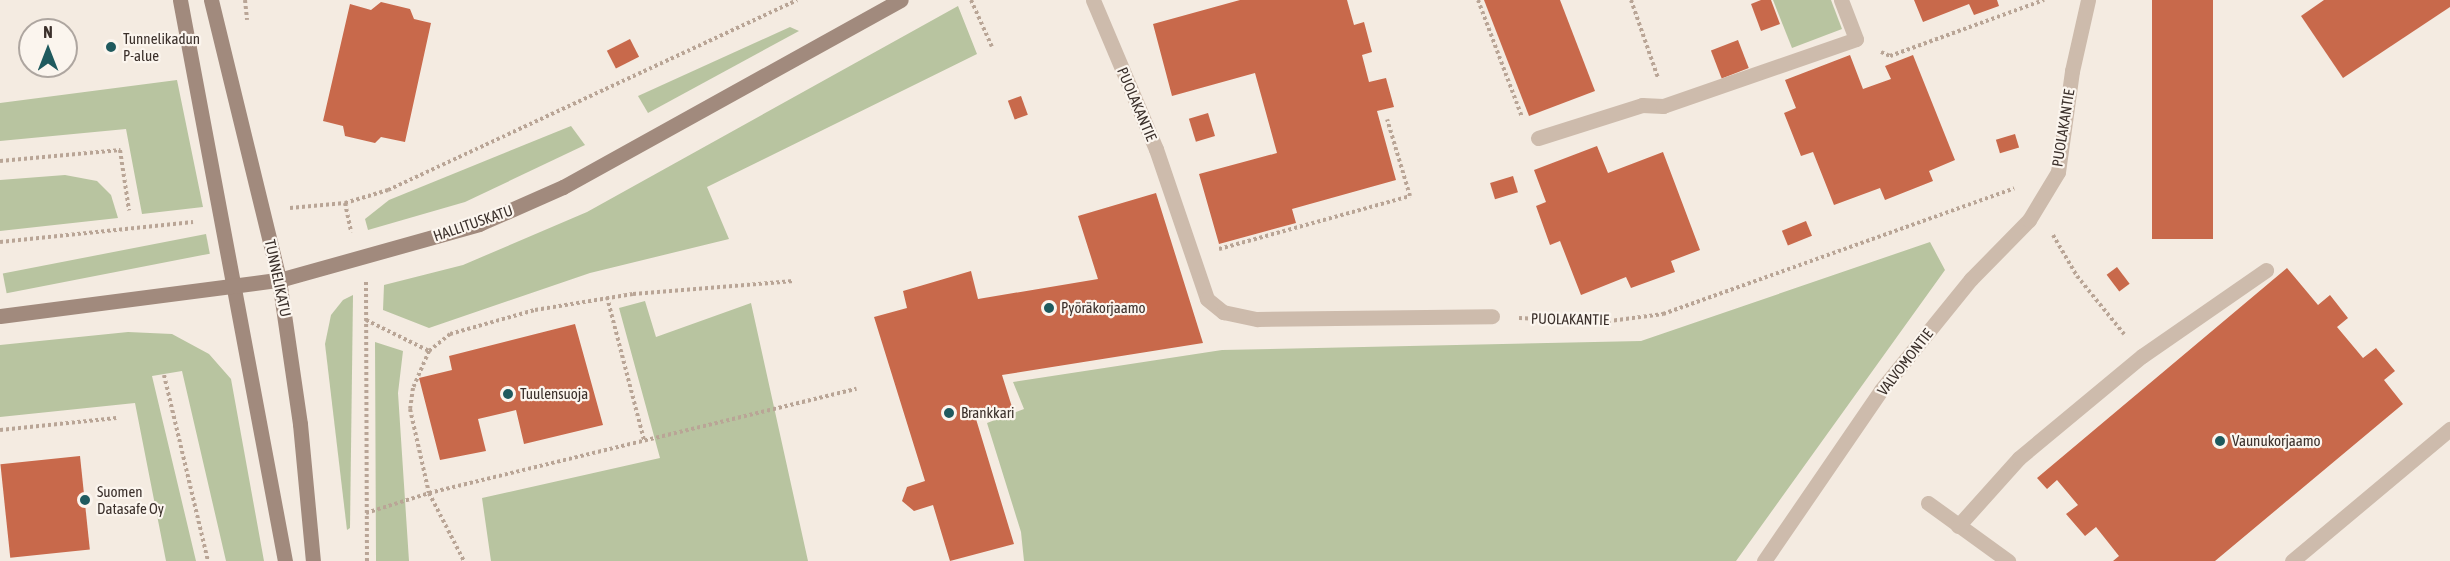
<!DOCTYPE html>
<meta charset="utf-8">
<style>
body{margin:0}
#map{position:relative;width:2450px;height:561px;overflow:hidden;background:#f4ebe1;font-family:"Asap Condensed",sans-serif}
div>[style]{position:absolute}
.green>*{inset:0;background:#b8c4a0;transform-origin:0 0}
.building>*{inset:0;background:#c8694b;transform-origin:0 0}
.path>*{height:4px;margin-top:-2px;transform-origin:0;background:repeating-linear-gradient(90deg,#b9a596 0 3px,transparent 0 6px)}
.lane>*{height:15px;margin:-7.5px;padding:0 7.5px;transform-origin:7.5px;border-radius:7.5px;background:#cdbbac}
.street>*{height:15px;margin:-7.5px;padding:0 7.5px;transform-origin:7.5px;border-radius:7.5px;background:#cdbbac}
.secondary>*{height:15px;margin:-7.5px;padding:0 7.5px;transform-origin:7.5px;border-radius:7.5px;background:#a18a7d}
.dots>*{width:16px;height:16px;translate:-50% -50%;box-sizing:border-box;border:3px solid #fbf5ee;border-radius:50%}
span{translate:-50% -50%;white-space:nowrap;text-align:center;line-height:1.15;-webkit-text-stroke:4.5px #fbf5ee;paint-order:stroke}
.poi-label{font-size:15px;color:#3b302b}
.left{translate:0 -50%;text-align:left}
.street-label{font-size:15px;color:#3b302b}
.north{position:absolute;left:18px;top:18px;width:60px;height:60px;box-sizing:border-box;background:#fbf5ee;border:2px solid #aea6a0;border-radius:50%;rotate:0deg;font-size:16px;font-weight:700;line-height:24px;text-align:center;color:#3b302b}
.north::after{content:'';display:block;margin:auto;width:21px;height:27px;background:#1f5a5e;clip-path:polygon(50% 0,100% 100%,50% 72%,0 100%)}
</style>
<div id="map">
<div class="green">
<i style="clip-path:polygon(1773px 0,1831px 0,1842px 29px,1792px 48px)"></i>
<i style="clip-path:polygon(958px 6px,977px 54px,707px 187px,729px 239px,590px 273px,429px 328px,383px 310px,384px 285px,463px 265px,587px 212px)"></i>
<i style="clip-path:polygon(790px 27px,799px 31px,648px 113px,638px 96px)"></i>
<i style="clip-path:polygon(177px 80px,203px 207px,142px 214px,126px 129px,0 141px,0 103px)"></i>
<i style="clip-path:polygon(571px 126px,585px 145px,465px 202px,368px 230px,365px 219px,389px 200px)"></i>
<i style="clip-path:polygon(65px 175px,97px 181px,111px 195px,118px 218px,0 231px,0 180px)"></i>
<i style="left:206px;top:234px;width:20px;height:207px;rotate:79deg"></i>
<i style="clip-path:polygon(1930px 242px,1945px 270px,1736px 561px,1024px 561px,1021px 532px,987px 423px,1024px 409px,1013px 382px,1222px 350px,1641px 341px)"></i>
<i style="clip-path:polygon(353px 295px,350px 528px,347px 530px,325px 344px,331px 315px,343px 300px)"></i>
<i style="clip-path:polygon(645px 301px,656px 337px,751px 303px,808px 561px,491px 561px,482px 498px,660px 458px,619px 308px)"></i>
<i style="clip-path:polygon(128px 332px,172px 334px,209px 354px,231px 379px,264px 561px,226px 561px,182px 371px,152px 376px,196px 561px,166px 561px,135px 403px,0 417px,0 345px)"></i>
<i style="clip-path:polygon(375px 342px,403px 351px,398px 393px,409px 561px,376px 561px)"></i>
</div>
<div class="building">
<i style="clip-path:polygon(1240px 0,1347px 0,1354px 25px,1364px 22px,1372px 52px,1362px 55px,1369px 82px,1386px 78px,1394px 107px,1377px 111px,1396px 180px,1292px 209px,1296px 223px,1219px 244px,1199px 174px,1277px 153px,1255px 73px,1172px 96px,1153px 24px)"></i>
<i style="clip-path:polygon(1484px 0,1560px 0,1595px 91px,1529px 116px)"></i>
<i style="clip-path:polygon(1761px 0,1771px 0,1780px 24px,1761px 31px,1751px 4px)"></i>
<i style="clip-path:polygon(1914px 0,1997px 0,1999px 6px,1974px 15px,1969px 4px,1923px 22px)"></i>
<i style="left:2152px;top:0;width:61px;height:239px"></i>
<i style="clip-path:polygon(2324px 0,2450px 0,2450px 7px,2343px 78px,2301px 16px)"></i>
<i style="clip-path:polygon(381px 2px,410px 9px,414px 19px,431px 23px,405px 142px,381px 137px,375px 143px,345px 136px,343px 126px,323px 121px,350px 4px,371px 10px)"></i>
<i style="left:630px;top:39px;width:20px;height:26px;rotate:63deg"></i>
<i style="left:1738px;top:40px;width:30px;height:29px;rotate:69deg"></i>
<i style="clip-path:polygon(1850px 55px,1863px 89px,1891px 79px,1885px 66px,1913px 55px,1955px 160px,1929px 171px,1933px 181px,1885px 200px,1880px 188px,1834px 205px,1813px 152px,1801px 156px,1784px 113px,1796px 108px,1785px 80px)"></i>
<i style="left:1021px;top:96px;width:20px;height:14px;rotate:70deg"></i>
<i style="left:1208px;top:113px;width:24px;height:20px;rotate:73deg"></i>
<i style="left:2015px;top:134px;width:14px;height:20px;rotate:73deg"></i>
<i style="clip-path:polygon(1597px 146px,1608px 173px,1663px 152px,1700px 250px,1671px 261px,1675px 272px,1631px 288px,1626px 277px,1581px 295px,1560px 241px,1550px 245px,1536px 206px,1546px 202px,1534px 170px)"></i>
<i style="left:1513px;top:176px;width:17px;height:24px;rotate:73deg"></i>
<i style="clip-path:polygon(1156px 193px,1203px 343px,1002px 375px,1012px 407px,976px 419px,1014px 544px,950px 561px,933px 505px,914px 511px,902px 501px,907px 487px,925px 481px,874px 317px,907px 308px,903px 291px,971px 271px,978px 299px,1098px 279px,1078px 216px)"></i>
<i style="left:1806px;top:221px;width:16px;height:26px;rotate:68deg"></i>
<i style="left:2117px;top:267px;width:21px;height:13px;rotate:53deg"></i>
<i style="clip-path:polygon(2287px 268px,2318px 305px,2330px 295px,2348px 318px,2337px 327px,2363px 358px,2376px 348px,2395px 371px,2384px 380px,2403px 404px,2215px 561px,2113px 561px,2119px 556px,2096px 527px,2085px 536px,2066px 514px,2078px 505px,2057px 480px,2047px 489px,2037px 478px)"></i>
<i style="clip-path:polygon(575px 324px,603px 425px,524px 444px,516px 410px,478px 419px,486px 451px,440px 460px,419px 378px,452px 370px,449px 356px)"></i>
<i style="left:80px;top:456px;width:94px;height:80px;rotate:84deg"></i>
</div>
<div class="path">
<i style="left:245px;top:0;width:20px;rotate:84deg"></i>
<i style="left:971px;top:0;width:51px;rotate:65.9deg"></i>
<i style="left:1478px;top:0;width:125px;rotate:69.4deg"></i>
<i style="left:1631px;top:0;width:83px;rotate:70.9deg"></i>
<i style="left:1881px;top:52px;width:10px;rotate:24deg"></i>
<i style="left:1890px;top:56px;width:164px;rotate:-20deg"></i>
<i style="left:0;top:161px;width:121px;rotate:-5.2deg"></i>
<i style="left:120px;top:150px;width:61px;rotate:81.5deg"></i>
<i style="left:345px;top:203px;width:30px;rotate:78deg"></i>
<i style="left:290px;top:208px;width:55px;rotate:-5.2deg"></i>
<i style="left:345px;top:203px;width:45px;rotate:-16.8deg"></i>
<i style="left:388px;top:190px;width:451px;rotate:-24.9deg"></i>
<i style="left:2053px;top:235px;width:48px;rotate:59.7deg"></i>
<i style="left:2077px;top:276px;width:75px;rotate:51deg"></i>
<i style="left:0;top:242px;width:194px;rotate:-5.9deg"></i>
<i style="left:1219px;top:249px;width:198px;rotate:-15.5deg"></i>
<i style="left:1410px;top:196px;width:80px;rotate:-106.6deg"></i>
<i style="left:366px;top:282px;width:279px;rotate:89.8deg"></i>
<i style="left:607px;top:297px;width:148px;rotate:75.5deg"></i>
<i style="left:1519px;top:318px;width:83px;rotate:2.8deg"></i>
<i style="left:1602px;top:322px;width:62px;rotate:-7.5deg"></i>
<i style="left:1663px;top:314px;width:373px;rotate:-19.7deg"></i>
<i style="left:366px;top:320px;width:70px;rotate:26.2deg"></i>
<i style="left:429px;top:351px;width:27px;rotate:-39deg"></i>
<i style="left:450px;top:334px;width:88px;rotate:-15.8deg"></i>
<i style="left:535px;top:310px;width:99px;rotate:-9.3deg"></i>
<i style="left:633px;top:294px;width:161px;rotate:-4.6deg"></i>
<i style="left:429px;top:351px;width:40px;rotate:113.4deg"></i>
<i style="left:413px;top:388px;width:21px;rotate:98deg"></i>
<i style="left:410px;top:409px;width:86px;rotate:77.3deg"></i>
<i style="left:429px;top:493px;width:76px;rotate:62.8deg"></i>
<i style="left:164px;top:375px;width:191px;rotate:76.7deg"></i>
<i style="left:0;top:430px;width:117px;rotate:-5.9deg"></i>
<i style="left:366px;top:513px;width:66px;rotate:-17.6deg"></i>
<i style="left:429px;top:493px;width:440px;rotate:-13.7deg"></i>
</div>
<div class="lane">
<i style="left:1538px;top:138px;width:109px;rotate:-17.6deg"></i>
<i style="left:1642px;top:105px;width:21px;rotate:3deg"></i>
<i style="left:1663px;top:106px;width:204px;rotate:-19.1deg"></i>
<i style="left:1856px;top:39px;width:42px;rotate:-111deg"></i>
<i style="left:1928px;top:503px;width:99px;rotate:35.9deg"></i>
<i style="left:1958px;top:526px;width:91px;rotate:-48.1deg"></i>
<i style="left:2019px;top:458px;width:160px;rotate:-39.7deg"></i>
<i style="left:2142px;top:356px;width:151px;rotate:-34.7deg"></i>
<i style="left:1764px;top:561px;width:207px;rotate:-55.6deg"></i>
<i style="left:1881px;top:390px;width:143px;rotate:-51deg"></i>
<i style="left:1971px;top:279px;width:83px;rotate:-45.5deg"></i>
<i style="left:2029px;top:220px;width:56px;rotate:-58.9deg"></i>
<i style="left:2292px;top:561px;width:206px;rotate:-39.9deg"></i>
</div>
<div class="street">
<i style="left:1093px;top:0;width:162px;rotate:67.1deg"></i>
<i style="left:1156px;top:149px;width:158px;rotate:71.2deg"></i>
<i style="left:1207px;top:299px;width:21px;rotate:39deg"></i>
<i style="left:1223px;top:312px;width:35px;rotate:12deg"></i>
<i style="left:1257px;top:319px;width:235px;rotate:-0.7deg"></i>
<i style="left:2058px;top:172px;width:102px;rotate:-82.1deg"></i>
<i style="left:2072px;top:71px;width:73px;rotate:-77.3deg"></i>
</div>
<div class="secondary">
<i style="left:180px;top:0;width:571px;rotate:79.4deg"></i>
<i style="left:211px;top:0;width:288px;rotate:76.3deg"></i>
<i style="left:279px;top:280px;width:146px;rotate:81.7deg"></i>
<i style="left:300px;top:424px;width:138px;rotate:84.6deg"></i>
<i style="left:0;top:316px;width:281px;rotate:-7.4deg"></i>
<i style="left:279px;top:280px;width:208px;rotate:-15.6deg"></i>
<i style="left:479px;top:224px;width:92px;rotate:-23.8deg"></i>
<i style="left:563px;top:187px;width:386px;rotate:-29deg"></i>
</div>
<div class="dots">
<i style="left:111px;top:47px;background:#1f5a5e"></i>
<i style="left:1049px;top:308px;background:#1f5a5e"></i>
<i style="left:508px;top:394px;background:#1f5a5e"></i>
<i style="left:949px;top:413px;background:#1f5a5e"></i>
<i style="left:2220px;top:441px;background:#1f5a5e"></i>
<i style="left:85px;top:500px;background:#1f5a5e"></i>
</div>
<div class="poi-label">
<span class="left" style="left:123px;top:47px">Tunnelikadun<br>P-alue</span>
<span class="left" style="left:1061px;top:308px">Pyöräkorjaamo</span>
<span class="left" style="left:520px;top:394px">Tuulensuoja</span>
<span class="left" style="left:961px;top:413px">Brankkari</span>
<span class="left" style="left:2232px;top:441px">Vaunukorjaamo</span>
<span class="left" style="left:97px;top:500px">Suomen<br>Datasafe Oy</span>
</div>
<div class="street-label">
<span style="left:1137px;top:104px;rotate:67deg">PUOLAKANTIE</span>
<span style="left:2063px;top:128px;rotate:-81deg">PUOLAKANTIE</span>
<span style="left:473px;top:223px;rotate:-19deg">HALLITUSKATU</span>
<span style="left:278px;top:278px;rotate:78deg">TUNNELIKATU</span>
<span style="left:1570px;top:319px;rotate:1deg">PUOLAKANTIE</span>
<span style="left:1905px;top:362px;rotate:-52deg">VALVOMONTIE</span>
</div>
<div class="north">N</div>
</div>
